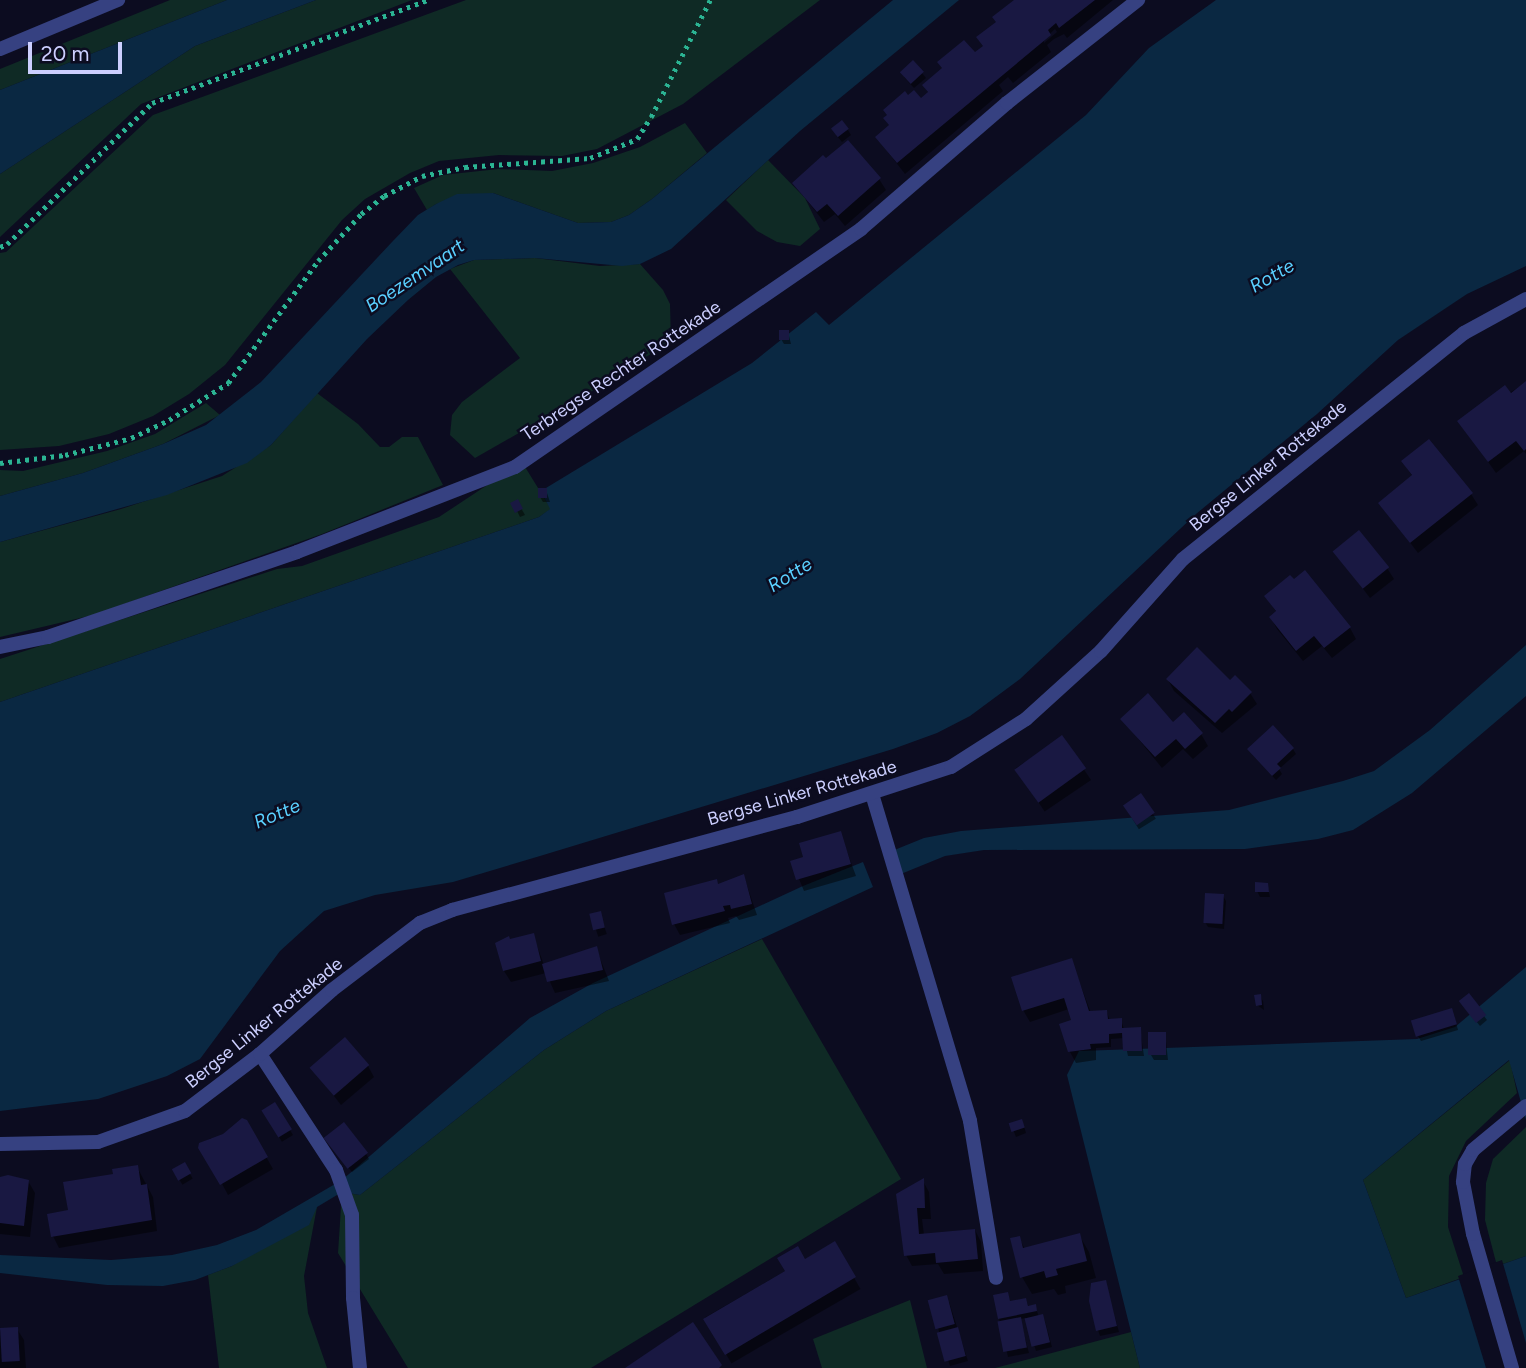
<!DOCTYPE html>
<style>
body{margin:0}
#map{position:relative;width:1526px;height:1368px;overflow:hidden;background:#0c0c20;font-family:Figtree,sans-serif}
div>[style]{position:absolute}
.green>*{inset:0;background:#0f2a25}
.water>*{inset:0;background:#0a2842}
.pier>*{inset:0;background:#0c0c20}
.shadow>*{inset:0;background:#0007;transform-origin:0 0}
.building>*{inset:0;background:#191842;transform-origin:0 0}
.path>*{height:4.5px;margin-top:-2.25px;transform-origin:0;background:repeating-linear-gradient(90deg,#2bb493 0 3.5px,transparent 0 8.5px)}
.lane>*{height:14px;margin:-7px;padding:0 7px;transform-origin:7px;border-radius:7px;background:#364181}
.street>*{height:14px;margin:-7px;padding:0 7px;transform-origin:7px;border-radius:7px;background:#364181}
span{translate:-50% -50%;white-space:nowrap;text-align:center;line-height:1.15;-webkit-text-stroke:5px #0c0c20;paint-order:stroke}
.street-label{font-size:18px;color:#cccfff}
.water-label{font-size:19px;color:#5ad0ff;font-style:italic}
.scale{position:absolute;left:28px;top:42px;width:94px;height:32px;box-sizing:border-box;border:4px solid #cccfff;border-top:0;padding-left:9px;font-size:21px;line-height:24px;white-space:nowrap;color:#cccfff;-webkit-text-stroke:5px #0c0c20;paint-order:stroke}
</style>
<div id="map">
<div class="green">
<i style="clip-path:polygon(170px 0,227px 0,0 90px,0 69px)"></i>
<i style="clip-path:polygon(316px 0,412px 0,141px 104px,0 237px,0 174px,195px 46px)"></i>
<i style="clip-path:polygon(466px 0,820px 0,683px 104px,597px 149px,562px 156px,499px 155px,439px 161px,410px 173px,365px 199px,342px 220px,225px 365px,189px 394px,153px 416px,109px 434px,59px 446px,0 450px,0 253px,6px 252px,153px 115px)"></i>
<i style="clip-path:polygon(685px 123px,707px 153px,652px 199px,629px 215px,611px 222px,578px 223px,493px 193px,436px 204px,427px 210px,414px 188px,443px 175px,498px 169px,552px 171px,593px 163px,640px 147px)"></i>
<i style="clip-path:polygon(768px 160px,805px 198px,820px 229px,800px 246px,777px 242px,757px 231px,726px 200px)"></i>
<i style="clip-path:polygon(535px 258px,600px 266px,640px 264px,663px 290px,670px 304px,671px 341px,601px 386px,475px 458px,450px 435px,452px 415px,462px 402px,520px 358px,450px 269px,474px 260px)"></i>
<i style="clip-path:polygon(317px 393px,358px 424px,380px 447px,389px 447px,402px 437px,418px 437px,443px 485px,322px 534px,93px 615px,0 637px,0 542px,121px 509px,222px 476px,271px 445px)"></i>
<i style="clip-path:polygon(206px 403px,220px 415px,163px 444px,83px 473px,0 496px,0 470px,23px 471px,107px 451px,155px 434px)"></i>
<i style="clip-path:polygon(522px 462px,551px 509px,539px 517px,0 702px,0 659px,277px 569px,302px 566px,439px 517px)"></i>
<i style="clip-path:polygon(762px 939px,901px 1179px,591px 1368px,408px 1368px,338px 1253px,342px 1192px,360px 1195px,544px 1050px,606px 1011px)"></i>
<i style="clip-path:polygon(1510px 1060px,1517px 1093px,1466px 1141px,1449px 1176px,1448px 1227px,1464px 1277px,1406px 1298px,1363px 1180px)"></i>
<i style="clip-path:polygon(1526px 1127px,1526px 1256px,1497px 1266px,1485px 1220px,1486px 1183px,1493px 1159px)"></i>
<i style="clip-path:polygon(317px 1207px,304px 1276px,308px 1313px,327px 1368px,219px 1368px,208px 1275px,232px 1266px)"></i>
<i style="clip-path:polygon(910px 1300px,927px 1368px,822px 1368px,813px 1339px)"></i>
<i style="clip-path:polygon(1131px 1332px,1140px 1368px,995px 1368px)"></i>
</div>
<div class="water">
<i style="clip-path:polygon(227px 0,316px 0,195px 46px,0 174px,0 90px)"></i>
<i style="clip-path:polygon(893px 0,959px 0,800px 131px,671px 249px,640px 264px,622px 266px,535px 258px,474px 260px,458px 265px,436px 277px,408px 300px,367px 339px,271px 445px,247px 463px,167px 495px,0 542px,0 496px,83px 473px,163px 444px,206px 425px,261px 382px,392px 242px,418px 215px,436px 204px,457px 194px,493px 193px,578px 223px,611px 222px,629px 215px,652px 199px)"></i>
<i style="clip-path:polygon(1216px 0,1526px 0,1526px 266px,1467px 294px,1398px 340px,1317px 414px,1196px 514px,1020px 679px,970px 716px,937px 733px,893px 749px,540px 856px,453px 882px,375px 895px,324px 911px,280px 951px,200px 1059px,167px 1076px,98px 1099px,0 1111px,0 702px,539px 517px,550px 509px,541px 491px,752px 363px,816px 312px,829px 325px,1086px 115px,1149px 48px)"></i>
<i style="clip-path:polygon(1526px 645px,1526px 696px,1412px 793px,1353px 830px,1318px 839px,1245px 849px,984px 850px,945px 856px,896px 876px,887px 853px,924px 838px,961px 831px,1229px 810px,1343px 781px,1374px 771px,1430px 730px)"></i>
<i style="clip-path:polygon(863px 862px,873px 887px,606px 1011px,544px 1050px,360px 1195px,342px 1192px,317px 1207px,309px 1225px,232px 1266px,195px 1280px,163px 1286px,107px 1285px,0 1273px,0 1255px,111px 1260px,172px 1255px,217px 1245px,256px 1230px,342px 1180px,530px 1018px,593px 983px,803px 886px)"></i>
<i style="clip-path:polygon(1526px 967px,1526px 1120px,1509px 1060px,1363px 1180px,1406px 1298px,1526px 1256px,1526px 1368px,1140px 1368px,1067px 1075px,1079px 1051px,1417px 1039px,1455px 1027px)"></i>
</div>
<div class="pier">
<i style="clip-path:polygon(1502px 1260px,1526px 1343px,1526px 1368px,1486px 1368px,1458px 1276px)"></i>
</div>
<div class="shadow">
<i style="clip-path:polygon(evenodd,1016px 0,1113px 0,1067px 38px,1064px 34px,1054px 39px,1047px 45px,1051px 52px,1013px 83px,1008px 77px,999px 85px,1003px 91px,905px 174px,877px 138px,929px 94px,924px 86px,984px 48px,998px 23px,1016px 0,1055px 29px,1057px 32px,1044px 43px,1044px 39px,1055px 29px)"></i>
<i style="clip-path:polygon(913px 62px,926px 78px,914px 88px,904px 77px)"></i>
<i style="clip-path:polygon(848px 130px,851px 135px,842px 142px,836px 135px)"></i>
<i style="clip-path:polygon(879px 179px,886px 190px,845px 226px,835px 214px,824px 222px,794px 184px)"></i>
<i style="clip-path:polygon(788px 332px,791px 344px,784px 344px,781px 339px)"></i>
<i style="clip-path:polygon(1526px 383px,1526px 454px,1524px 451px,1496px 473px,1460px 422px)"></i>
<i style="clip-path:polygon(1403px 462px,1471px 494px,1478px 505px,1418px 553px,1380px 503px,1413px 477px)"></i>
<i style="clip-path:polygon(546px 490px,550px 502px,543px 502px,540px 497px)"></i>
<i style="clip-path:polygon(517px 501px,525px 515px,520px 517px,513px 503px)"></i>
<i style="clip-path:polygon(1335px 552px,1387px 568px,1394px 579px,1370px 598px)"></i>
<i style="clip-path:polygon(1266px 597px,1350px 628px,1356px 639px,1332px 658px,1322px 646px,1303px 661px,1277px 629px,1271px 618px,1277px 613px)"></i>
<i style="clip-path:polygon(1168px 680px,1230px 682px,1250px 693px,1257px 704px,1222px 733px,1174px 691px)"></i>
<i style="clip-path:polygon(1122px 719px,1173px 724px,1201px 734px,1208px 746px,1193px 759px,1183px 749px,1162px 768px)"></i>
<i style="left:1062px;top:737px;width:52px;height:56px;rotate:56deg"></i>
<i style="clip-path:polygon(1293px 749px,1296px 754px,1279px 769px,1282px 774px,1276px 780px,1252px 754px)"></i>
<i style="left:1141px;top:795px;width:28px;height:20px;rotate:58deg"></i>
<i style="clip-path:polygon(840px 833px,856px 876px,804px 891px,792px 862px,805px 858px)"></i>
<i style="clip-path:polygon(744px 877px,757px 915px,739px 920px,736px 916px,728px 918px,730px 923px,680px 935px,674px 924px,718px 886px)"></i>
<i style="clip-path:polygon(1267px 884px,1270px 897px,1260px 897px,1257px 891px)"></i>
<i style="clip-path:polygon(1223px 896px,1226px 901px,1224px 929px,1208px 927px,1205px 922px)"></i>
<i style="left:600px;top:913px;width:22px;height:9px;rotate:72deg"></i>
<i style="clip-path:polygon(533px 935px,544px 965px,596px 948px,609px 981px,555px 993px,546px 973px,511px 982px,504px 971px)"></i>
<i style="clip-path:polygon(1071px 960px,1091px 1013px,1107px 1012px,1110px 1021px,1121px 1020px,1124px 1029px,1140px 1029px,1144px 1056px,1128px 1056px,1124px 1038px,1111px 1039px,1111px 1047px,1096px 1048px,1096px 1060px,1076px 1063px,1070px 1052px,1073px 1021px,1069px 1009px,1030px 1022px,1023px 1010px)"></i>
<i style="clip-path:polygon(1260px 996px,1263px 1001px,1264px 1010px,1257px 1005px)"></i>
<i style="clip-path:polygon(1464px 1006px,1484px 1016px,1487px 1020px,1480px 1026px)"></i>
<i style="clip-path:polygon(1454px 1015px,1458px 1030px,1421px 1041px,1418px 1036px)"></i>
<i style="clip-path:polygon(1165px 1033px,1168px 1060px,1154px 1060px,1151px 1055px)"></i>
<i style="clip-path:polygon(368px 1066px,374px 1077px,341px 1105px,312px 1068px)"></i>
<i style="left:275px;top:1105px;width:35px;height:13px;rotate:59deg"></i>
<i style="clip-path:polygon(246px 1121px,273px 1169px,228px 1195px,201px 1144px,211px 1138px,213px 1141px)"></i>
<i style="clip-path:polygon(1011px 1124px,1024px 1126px,1026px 1133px,1016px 1137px)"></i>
<i style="clip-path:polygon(329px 1143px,366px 1154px,369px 1159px,352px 1172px)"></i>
<i style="left:184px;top:1164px;width:17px;height:12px;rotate:59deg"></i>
<i style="clip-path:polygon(137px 1167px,153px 1197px,157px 1231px,59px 1248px,53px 1236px,70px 1212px)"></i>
<i style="clip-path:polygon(0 1177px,28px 1181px,35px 1193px,30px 1237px,0 1234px)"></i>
<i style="clip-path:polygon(923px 1181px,929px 1192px,931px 1219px,922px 1219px,924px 1235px,975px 1230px,981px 1242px,983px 1271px,944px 1274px,938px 1264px,912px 1266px,906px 1255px)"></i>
<i style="clip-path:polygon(1079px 1235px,1089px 1252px,1096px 1278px,1065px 1286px,1066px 1293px,1058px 1295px,1054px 1289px,1032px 1294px,1022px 1277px,1019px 1238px,1025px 1249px)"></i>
<i style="left:834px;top:1243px;width:53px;height:149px;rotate:60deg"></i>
<i style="clip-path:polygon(1105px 1282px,1119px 1332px,1100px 1336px,1098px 1330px)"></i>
<i style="clip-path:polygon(1007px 1294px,1011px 1303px,1026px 1300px,1029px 1307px,1035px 1306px,1039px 1317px,1042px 1316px,1045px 1321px,1052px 1347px,1036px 1351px,1026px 1318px,1020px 1319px,1029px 1353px,1008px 1357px,999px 1318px)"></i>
<i style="clip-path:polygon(949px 1302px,968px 1361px,950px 1366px,938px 1328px)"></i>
<i style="clip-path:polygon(17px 1329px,24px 1340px,26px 1368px,0 1368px,0 1330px)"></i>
</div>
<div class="building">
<i style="clip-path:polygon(1014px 0,1095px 0,1059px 28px,1056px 23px,1048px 30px,1051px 35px,897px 163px,875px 137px,889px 125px,883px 118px,887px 115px,883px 110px,905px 91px,908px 95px,914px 90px,921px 98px,928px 92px,922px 85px,942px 68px,937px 62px,964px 40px,975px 52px,983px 46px,976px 37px,996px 22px,992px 17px)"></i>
<i style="left:913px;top:60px;width:16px;height:18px;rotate:47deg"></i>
<i style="left:842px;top:120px;width:11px;height:14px;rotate:52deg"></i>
<i style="clip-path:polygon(848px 140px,881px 178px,838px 216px,827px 204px,817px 212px,792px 183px,823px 155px,826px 158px)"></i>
<i style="left:779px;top:330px;width:10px;height:10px"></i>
<i style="clip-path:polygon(1526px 381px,1526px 449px,1524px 451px,1516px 441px,1488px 462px,1457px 421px,1505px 385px,1511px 393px)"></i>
<i style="clip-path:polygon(1429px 439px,1473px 493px,1410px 543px,1378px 503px,1412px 475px,1401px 461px)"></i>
<i style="left:538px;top:488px;width:9px;height:10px"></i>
<i style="left:518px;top:499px;width:11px;height:9px;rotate:63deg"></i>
<i style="left:1359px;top:530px;width:48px;height:34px;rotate:51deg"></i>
<i style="clip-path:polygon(1305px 570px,1351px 627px,1324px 648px,1314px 636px,1296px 651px,1269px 617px,1276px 611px,1264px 596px,1290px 575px,1294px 579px)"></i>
<i style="clip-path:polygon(1197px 647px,1230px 680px,1235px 675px,1252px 692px,1232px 712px,1229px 709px,1215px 723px,1166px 679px)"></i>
<i style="clip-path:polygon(1148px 693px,1173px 722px,1184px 712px,1203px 733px,1185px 749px,1176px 739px,1155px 757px,1120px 719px)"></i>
<i style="clip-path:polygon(1273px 725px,1294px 748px,1277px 764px,1281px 768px,1272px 776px,1247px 749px)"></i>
<i style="left:1062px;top:735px;width:41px;height:59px;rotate:54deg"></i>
<i style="left:1141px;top:793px;width:24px;height:22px;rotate:55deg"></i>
<i style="clip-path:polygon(841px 831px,851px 864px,796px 880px,790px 861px,803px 857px,799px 843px)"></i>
<i style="clip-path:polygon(744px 874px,752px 904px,731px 909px,730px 905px,723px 906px,725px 911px,672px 925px,664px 893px,717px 879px,718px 884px)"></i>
<i style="clip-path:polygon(1255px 882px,1268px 883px,1269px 892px,1255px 892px)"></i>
<i style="left:1205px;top:893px;width:19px;height:30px;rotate:3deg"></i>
<i style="left:601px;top:911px;width:17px;height:12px;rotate:77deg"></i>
<i style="clip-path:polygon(534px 933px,541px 961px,503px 971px,495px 943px,509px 936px,510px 939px)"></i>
<i style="clip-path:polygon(597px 946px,603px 970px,547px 982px,542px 964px)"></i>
<i style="clip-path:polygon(1072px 958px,1089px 1011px,1107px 1010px,1108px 1019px,1122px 1018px,1122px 1028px,1141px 1027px,1142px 1051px,1123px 1051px,1122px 1033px,1109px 1034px,1109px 1043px,1090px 1044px,1091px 1049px,1068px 1052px,1059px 1024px,1071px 1020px,1064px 998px,1022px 1011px,1011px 977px)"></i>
<i style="left:1469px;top:993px;width:28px;height:13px;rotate:52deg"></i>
<i style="clip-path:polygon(1261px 994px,1262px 1005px,1256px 1006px,1254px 995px)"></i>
<i style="left:1452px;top:1008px;width:17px;height:43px;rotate:73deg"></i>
<i style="left:1148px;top:1032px;width:18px;height:23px"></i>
<i style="left:345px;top:1037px;width:37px;height:47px;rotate:49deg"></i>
<i style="left:275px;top:1102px;width:32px;height:16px;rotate:58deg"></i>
<i style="clip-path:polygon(242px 1118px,247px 1120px,268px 1157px,220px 1185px,198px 1148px,199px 1143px,223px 1134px)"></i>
<i style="left:1022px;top:1119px;width:9px;height:14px;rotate:72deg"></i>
<i style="left:344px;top:1122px;width:39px;height:26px;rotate:52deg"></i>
<i style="left:185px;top:1162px;width:13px;height:15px;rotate:61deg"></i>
<i style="clip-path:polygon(138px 1165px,141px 1185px,147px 1184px,152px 1220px,51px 1237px,47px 1214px,68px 1210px,63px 1182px,113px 1174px,112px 1169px)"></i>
<i style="clip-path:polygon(8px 1175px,29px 1180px,24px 1226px,0 1223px,0 1177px)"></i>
<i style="clip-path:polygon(924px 1178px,925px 1208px,917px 1208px,919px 1234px,975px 1229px,978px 1259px,936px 1263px,935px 1253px,904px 1256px,896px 1194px)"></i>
<i style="clip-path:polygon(1080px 1233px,1087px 1261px,1056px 1269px,1058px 1275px,1046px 1278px,1044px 1271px,1020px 1278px,1010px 1238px,1020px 1236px,1023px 1248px)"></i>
<i style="clip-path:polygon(835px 1241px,856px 1277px,725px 1355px,703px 1319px,785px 1271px,777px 1258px,798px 1246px,805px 1259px)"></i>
<i style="clip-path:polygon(1106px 1280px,1117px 1326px,1096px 1331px,1089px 1301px,1091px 1283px)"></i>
<i style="clip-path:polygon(1008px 1292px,1010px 1301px,1026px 1298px,1028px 1306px,1036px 1304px,1037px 1311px,998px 1319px,993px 1295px)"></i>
<i style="left:947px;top:1295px;width:30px;height:20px;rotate:75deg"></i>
<i style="left:1043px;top:1314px;width:29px;height:19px;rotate:76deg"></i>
<i style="left:1021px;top:1317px;width:31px;height:24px;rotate:79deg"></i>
<i style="clip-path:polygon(693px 1322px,722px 1365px,719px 1368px,625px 1368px)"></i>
<i style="left:18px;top:1327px;width:34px;height:18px;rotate:87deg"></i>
<i style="left:958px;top:1327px;width:30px;height:22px;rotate:75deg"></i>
</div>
<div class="path">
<i style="left:0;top:247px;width:8px;rotate:-23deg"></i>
<i style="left:7px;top:244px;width:202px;rotate:-44.2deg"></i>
<i style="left:152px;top:103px;width:295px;rotate:-20.5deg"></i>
<i style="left:0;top:463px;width:65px;rotate:-7deg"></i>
<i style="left:65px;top:455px;width:68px;rotate:-14.4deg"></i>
<i style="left:131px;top:438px;width:42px;rotate:-25.3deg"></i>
<i style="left:169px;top:420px;width:70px;rotate:-32.1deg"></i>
<i style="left:228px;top:383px;width:152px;rotate:-53.6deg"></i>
<i style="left:318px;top:261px;width:64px;rotate:-47.5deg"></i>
<i style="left:361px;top:214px;width:29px;rotate:-38deg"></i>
<i style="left:384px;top:196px;width:43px;rotate:-27.8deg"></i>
<i style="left:422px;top:176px;width:44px;rotate:-11.8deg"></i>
<i style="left:465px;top:167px;width:125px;rotate:-4.1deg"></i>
<i style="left:590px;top:158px;width:51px;rotate:-22deg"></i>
<i style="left:637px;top:139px;width:26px;rotate:-58deg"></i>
<i style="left:651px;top:117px;width:131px;rotate:-63.2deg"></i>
</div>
<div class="lane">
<i style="left:872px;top:794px;width:341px;rotate:73.3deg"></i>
<i style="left:970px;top:1121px;width:159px;rotate:80.6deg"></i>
<i style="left:260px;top:1054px;width:139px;rotate:56.8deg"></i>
<i style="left:336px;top:1170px;width:48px;rotate:70.4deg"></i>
<i style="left:352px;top:1215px;width:83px;rotate:89.3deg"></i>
<i style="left:353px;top:1298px;width:70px;rotate:84.3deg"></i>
</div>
<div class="street">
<i style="left:0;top:49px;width:128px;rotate:-22.6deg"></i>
<i style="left:0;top:647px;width:49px;rotate:-11.8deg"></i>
<i style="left:48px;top:637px;width:263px;rotate:-18.8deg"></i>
<i style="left:297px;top:552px;width:234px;rotate:-21.3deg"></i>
<i style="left:515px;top:467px;width:420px;rotate:-34.5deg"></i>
<i style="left:861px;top:229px;width:193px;rotate:-40.8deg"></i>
<i style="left:1007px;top:103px;width:167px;rotate:-38.2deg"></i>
<i style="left:0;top:1144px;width:98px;rotate:-1.2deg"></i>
<i style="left:98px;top:1142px;width:92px;rotate:-19.6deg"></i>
<i style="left:185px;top:1111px;width:94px;rotate:-37.2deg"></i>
<i style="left:260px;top:1054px;width:96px;rotate:-41.6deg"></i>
<i style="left:332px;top:990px;width:111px;rotate:-37.3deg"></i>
<i style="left:420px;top:923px;width:35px;rotate:-22deg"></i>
<i style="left:452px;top:910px;width:357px;rotate:-15.1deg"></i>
<i style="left:797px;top:817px;width:162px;rotate:-18deg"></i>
<i style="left:951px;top:767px;width:89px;rotate:-32.6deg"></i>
<i style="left:1026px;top:719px;width:101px;rotate:-42.2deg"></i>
<i style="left:1101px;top:651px;width:123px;rotate:-48.3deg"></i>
<i style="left:1183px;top:559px;width:361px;rotate:-38.8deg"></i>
<i style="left:1464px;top:333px;width:71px;rotate:-28.7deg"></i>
<i style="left:1512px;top:1368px;width:140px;rotate:-106.2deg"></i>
<i style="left:1473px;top:1234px;width:53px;rotate:-100.9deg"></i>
<i style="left:1463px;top:1182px;width:18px;rotate:-84deg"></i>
<i style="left:1465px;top:1164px;width:16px;rotate:-60deg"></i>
<i style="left:1473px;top:1150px;width:69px;rotate:-39.7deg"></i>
</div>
<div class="street-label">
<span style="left:621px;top:371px;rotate:-34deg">Terbregse Rechter Rottekade</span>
<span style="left:1268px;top:466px;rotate:-39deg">Bergse Linker Rottekade</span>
<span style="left:802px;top:793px;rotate:-16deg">Bergse Linker Rottekade</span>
<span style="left:264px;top:1023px;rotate:-39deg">Bergse Linker Rottekade</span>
</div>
<div class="water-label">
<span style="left:415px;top:276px;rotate:-34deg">Boezemvaart</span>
<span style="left:1272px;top:276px;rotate:-30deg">Rotte</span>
<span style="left:790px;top:575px;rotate:-32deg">Rotte</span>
<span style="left:277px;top:814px;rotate:-23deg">Rotte</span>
</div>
<div class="scale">20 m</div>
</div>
